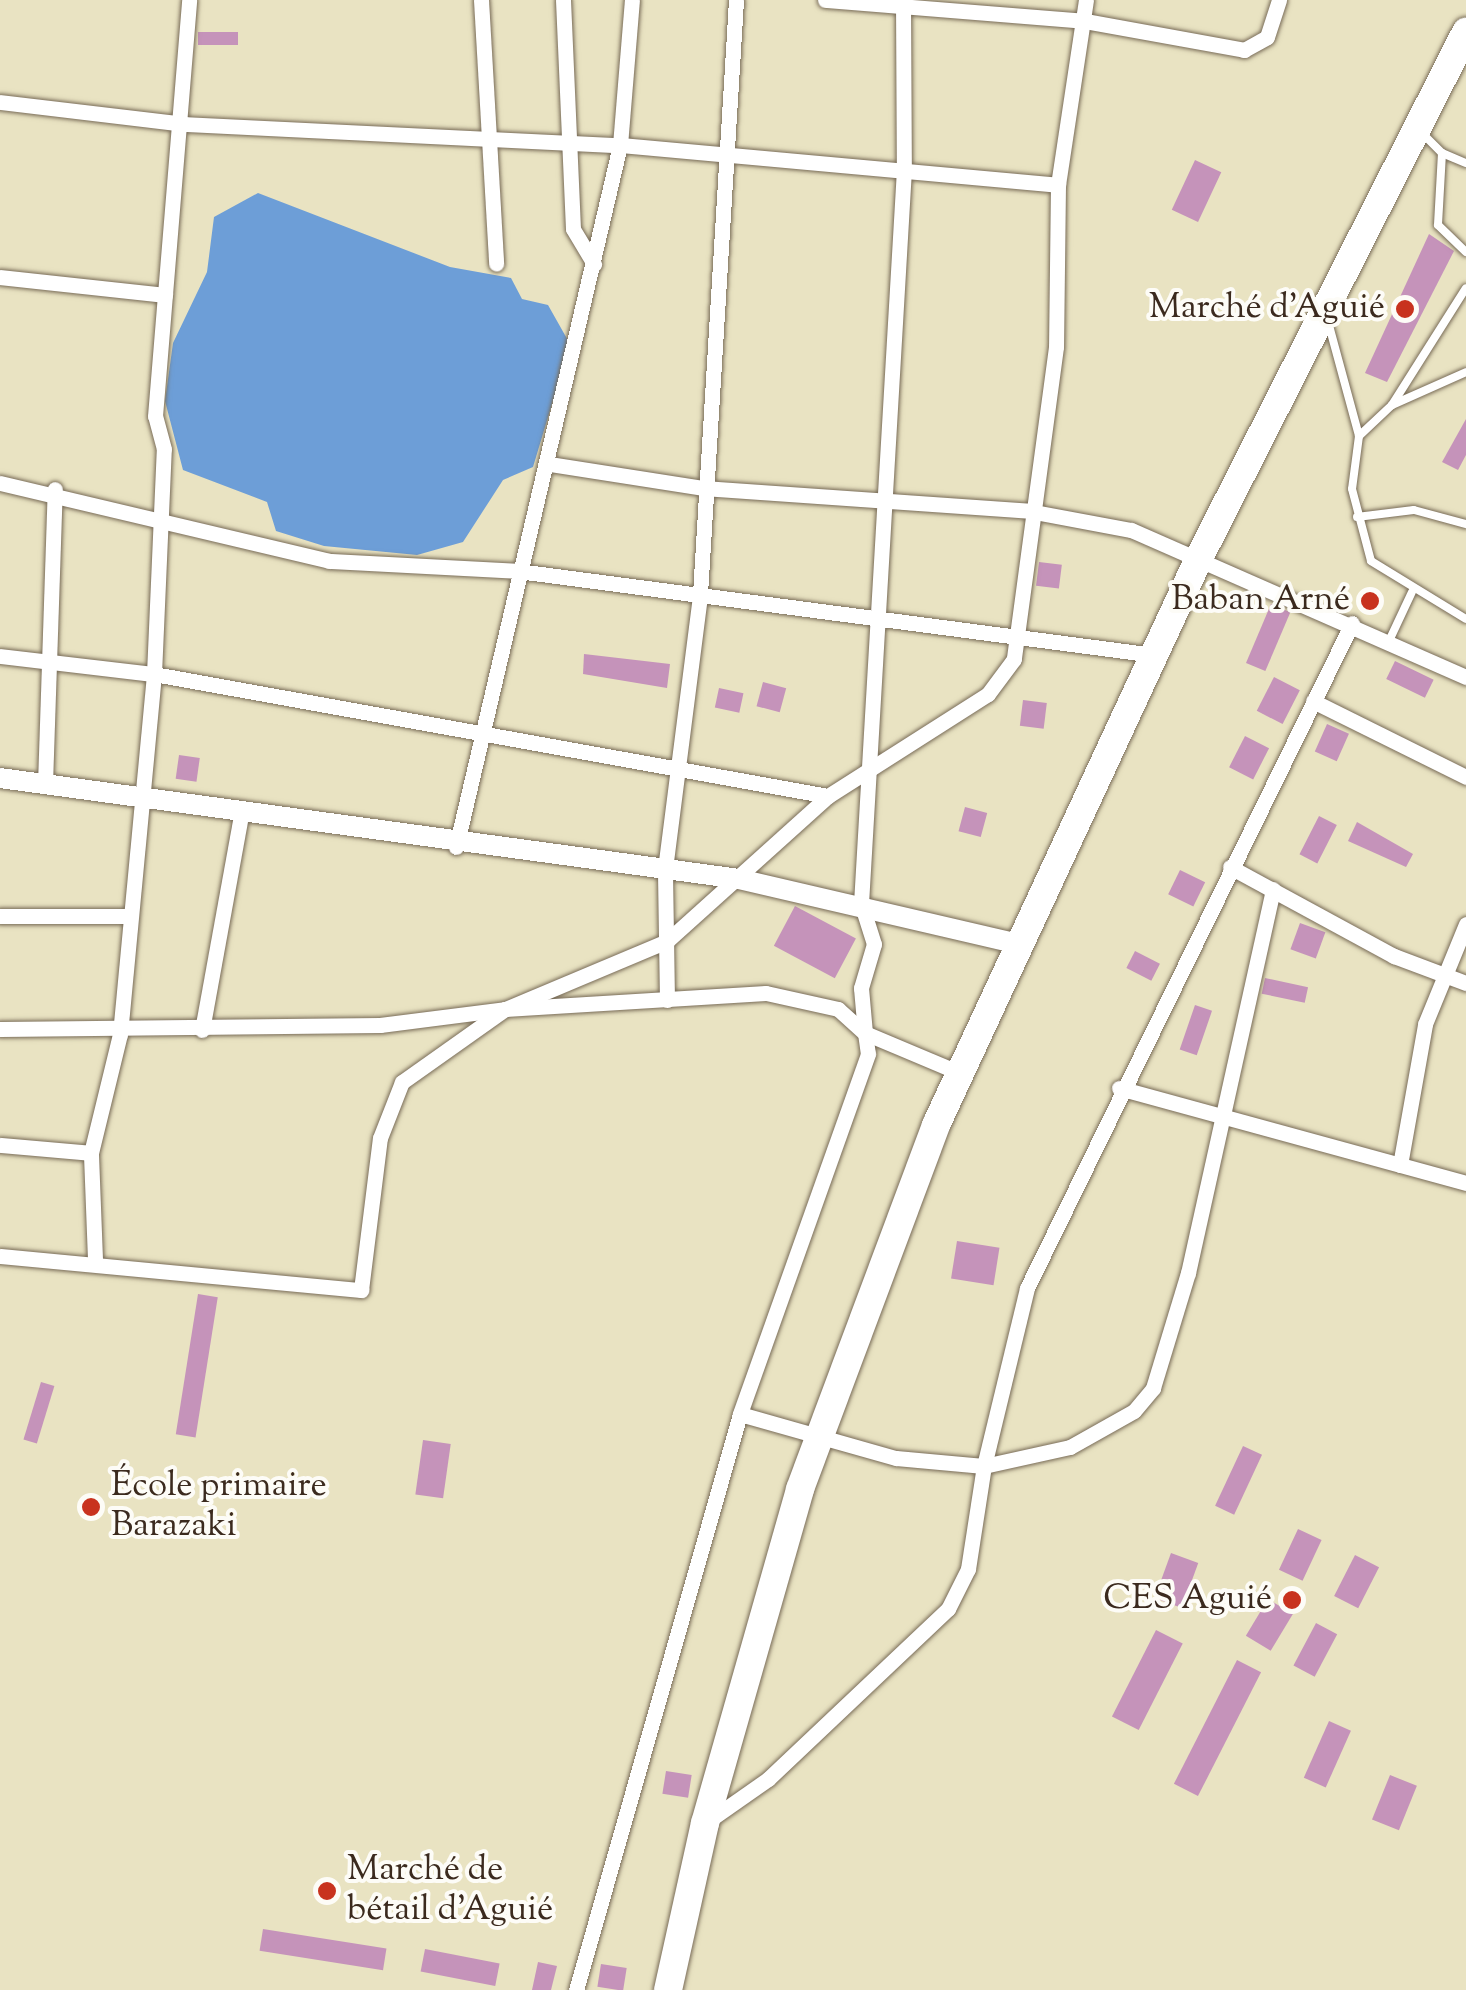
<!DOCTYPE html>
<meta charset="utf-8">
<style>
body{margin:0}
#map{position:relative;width:1466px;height:1990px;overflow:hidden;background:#e9e3c2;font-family:"Sorts Mill Goudy",serif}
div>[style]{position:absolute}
.water>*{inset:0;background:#6d9ed7}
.building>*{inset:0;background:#c593ba;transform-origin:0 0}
.roads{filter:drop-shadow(0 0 2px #786b57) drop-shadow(0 0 2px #786b57)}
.lane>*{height:8px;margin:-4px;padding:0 4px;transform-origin:4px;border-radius:4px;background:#fff}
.street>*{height:15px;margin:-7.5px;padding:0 7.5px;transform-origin:7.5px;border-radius:7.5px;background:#fff}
.secondary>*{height:20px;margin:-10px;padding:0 10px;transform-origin:10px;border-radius:10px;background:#fff}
.highway>*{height:28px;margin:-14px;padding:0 14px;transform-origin:14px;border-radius:14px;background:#fff}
.dots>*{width:28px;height:28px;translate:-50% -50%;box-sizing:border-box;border:5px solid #fdfcf7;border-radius:50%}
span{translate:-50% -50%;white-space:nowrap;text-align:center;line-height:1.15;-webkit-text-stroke:8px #fdfcf7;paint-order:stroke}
.poi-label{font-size:35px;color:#3b2a1e}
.right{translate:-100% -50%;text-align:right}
.left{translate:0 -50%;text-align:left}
</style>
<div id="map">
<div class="water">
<i style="clip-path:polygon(258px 193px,450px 267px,511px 278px,522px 299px,548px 305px,570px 344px,533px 467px,503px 480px,463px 542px,417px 555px,324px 546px,276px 531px,267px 502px,183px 470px,165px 401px,173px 343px,207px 272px,214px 217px)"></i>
</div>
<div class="building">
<i style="left:238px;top:32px;width:13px;height:40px;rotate:90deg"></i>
<i style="left:1195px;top:160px;width:29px;height:55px;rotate:25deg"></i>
<i style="clip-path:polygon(1429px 234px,1454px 251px,1387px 382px,1365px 373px)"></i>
<i style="clip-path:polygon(1466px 419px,1466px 455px,1458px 470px,1442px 462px)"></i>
<i style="left:1039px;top:562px;width:23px;height:24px;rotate:7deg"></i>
<i style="left:1271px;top:604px;width:21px;height:64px;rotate:23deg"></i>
<i style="clip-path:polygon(584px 654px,670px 664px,667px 688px,583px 674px)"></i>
<i style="left:1395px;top:661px;width:43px;height:20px;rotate:26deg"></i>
<i style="left:1274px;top:677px;width:29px;height:38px;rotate:27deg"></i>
<i style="left:763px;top:682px;width:24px;height:25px;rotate:15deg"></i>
<i style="left:719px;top:688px;width:25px;height:20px;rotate:12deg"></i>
<i style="left:1023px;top:700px;width:24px;height:26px;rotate:7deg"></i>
<i style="left:1327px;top:724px;width:24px;height:30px;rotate:24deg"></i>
<i style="left:1245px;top:736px;width:27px;height:35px;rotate:27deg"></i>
<i style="left:179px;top:755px;width:21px;height:24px;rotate:8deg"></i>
<i style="left:965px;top:807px;width:23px;height:25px;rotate:15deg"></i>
<i style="left:1319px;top:816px;width:20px;height:43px;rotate:27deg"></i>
<i style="clip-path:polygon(1357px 822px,1413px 854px,1406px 867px,1348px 841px)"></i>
<i style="left:1180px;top:870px;width:28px;height:27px;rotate:26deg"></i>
<i style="left:795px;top:906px;width:69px;height:45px;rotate:28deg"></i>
<i style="left:1300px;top:923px;width:27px;height:28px;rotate:20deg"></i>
<i style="left:1135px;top:951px;width:28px;height:19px;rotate:27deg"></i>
<i style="left:1265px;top:978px;width:44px;height:16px;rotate:12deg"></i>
<i style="left:1195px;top:1005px;width:18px;height:47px;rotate:19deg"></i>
<i style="left:957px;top:1241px;width:43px;height:38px;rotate:9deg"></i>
<i style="left:198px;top:1294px;width:20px;height:142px;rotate:9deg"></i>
<i style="left:41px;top:1382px;width:14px;height:60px;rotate:17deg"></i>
<i style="left:423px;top:1440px;width:28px;height:55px;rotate:8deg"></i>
<i style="left:1243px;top:1446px;width:21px;height:66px;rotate:25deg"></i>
<i style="left:1298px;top:1529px;width:26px;height:45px;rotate:25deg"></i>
<i style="left:1171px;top:1553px;width:29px;height:48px;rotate:20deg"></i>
<i style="left:1355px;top:1555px;width:27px;height:46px;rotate:27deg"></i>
<i style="left:1268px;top:1599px;width:29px;height:43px;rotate:31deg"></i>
<i style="left:1316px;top:1623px;width:24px;height:48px;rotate:28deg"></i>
<i style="left:1156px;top:1630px;width:30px;height:97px;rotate:27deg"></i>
<i style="left:1237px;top:1660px;width:27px;height:139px;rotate:27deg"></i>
<i style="left:1329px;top:1721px;width:24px;height:62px;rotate:24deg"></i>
<i style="left:666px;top:1771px;width:26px;height:23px;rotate:9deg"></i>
<i style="left:1390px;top:1775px;width:29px;height:48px;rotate:22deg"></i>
<i style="left:263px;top:1929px;width:125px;height:22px;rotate:9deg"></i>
<i style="left:425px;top:1949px;width:76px;height:23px;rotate:11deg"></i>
<i style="clip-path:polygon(538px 1962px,557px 1966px,551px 1990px,532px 1990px)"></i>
<i style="left:601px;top:1964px;width:26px;height:23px;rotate:9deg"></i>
</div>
<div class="roads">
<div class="lane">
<i style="left:1423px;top:134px;width:27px;rotate:45deg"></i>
<i style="left:1442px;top:153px;width:72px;rotate:93.2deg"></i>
<i style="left:1438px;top:225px;width:39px;rotate:44deg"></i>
<i style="left:1442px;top:153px;width:26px;rotate:23deg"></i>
<i style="left:1327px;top:318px;width:122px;rotate:74.8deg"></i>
<i style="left:1359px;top:436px;width:53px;rotate:97.5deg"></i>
<i style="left:1352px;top:489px;width:74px;rotate:75.2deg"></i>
<i style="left:1371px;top:561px;width:111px;rotate:31.4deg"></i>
<i style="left:1392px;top:405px;width:81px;rotate:-24deg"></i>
<i style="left:1359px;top:436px;width:45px;rotate:-43.2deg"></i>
<i style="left:1392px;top:405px;width:138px;rotate:-57.7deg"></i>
<i style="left:1357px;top:517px;width:57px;rotate:-7deg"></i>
<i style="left:1414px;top:510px;width:54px;rotate:15.1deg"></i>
<i style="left:1389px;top:641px;width:54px;rotate:-64.9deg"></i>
</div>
<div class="street">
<i style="left:481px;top:0;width:264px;rotate:86.7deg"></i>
<i style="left:563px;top:0;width:229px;rotate:87.5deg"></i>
<i style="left:573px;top:229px;width:41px;rotate:59deg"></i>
<i style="left:825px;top:0;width:261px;rotate:4.6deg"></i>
<i style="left:1085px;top:21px;width:162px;rotate:10.3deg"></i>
<i style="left:1244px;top:50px;width:26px;rotate:-29deg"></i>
<i style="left:1267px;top:37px;width:39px;rotate:-72deg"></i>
<i style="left:903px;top:0;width:169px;rotate:89.7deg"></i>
<i style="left:904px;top:169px;width:735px;rotate:93.35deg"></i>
<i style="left:861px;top:903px;width:43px;rotate:72.4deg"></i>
<i style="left:874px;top:944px;width:46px;rotate:106.5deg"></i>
<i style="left:861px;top:988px;width:45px;rotate:84.9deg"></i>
<i style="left:865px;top:1033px;width:103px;rotate:22.8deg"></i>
<i style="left:0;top:102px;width:185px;rotate:6.8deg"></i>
<i style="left:184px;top:124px;width:437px;rotate:2.8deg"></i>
<i style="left:620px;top:145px;width:440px;rotate:5.2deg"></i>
<i style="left:1058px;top:185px;width:162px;rotate:90.7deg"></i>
<i style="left:1056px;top:347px;width:315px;rotate:97.7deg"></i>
<i style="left:1014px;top:659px;width:44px;rotate:126.6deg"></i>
<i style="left:988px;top:694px;width:190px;rotate:147.5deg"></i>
<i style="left:828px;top:796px;width:217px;rotate:138deg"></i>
<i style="left:667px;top:941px;width:176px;rotate:157.2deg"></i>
<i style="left:505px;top:1009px;width:126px;rotate:172.7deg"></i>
<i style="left:380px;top:1025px;width:380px;rotate:179.4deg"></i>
<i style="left:1058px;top:185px;width:187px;rotate:-81.4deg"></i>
<i style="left:0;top:277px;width:166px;rotate:6.2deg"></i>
<i style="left:550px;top:464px;width:155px;rotate:8.9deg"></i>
<i style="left:703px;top:488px;width:327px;rotate:4deg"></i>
<i style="left:1029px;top:511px;width:104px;rotate:10.6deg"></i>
<i style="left:1131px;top:530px;width:366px;rotate:23.7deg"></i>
<i style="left:0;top:483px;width:338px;rotate:13.3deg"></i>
<i style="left:329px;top:561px;width:189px;rotate:3deg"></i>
<i style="left:518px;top:571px;width:642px;rotate:7.52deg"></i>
<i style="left:0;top:656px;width:155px;rotate:6.7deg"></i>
<i style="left:154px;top:674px;width:685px;rotate:10.26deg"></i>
<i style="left:1313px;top:701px;width:171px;rotate:26.4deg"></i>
<i style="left:45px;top:784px;width:295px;rotate:-88.1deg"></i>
<i style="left:456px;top:847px;width:721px;rotate:-76.85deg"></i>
<i style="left:620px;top:145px;width:145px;rotate:-85.3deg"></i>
<i style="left:1230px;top:867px;width:187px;rotate:28.5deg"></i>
<i style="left:1394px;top:956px;width:77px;rotate:20.6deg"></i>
<i style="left:0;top:916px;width:130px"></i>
<i style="left:667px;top:1000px;width:131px;rotate:-90.9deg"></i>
<i style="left:665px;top:869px;width:277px;rotate:-82.7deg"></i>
<i style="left:700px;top:594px;width:595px;rotate:-86.53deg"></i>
<i style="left:202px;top:1030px;width:219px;rotate:-79.7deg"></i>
<i style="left:1119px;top:1088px;width:360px;rotate:15.3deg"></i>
<i style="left:0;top:1145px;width:91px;rotate:5deg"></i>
<i style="left:1400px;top:1165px;width:143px;rotate:-79.9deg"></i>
<i style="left:1425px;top:1024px;width:108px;rotate:-67.7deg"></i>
<i style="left:0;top:1256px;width:363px;rotate:5.4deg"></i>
<i style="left:361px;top:1290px;width:153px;rotate:-82.9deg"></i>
<i style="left:380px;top:1138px;width:60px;rotate:-68.6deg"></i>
<i style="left:402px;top:1082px;width:126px;rotate:-35.3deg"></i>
<i style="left:505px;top:1009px;width:261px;rotate:-3.5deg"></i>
<i style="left:766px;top:993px;width:74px;rotate:12.5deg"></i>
<i style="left:838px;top:1009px;width:36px;rotate:42deg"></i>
<i style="left:865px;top:1033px;width:21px;rotate:82deg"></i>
<i style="left:868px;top:1054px;width:382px;rotate:109.6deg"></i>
<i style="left:740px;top:1414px;width:599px;rotate:105.89deg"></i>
<i style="left:95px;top:1259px;width:106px;rotate:-92.2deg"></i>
<i style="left:91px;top:1153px;width:122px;rotate:-76.3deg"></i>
<i style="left:120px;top:1034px;width:362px;rotate:-84.6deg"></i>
<i style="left:154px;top:674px;width:225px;rotate:-87.5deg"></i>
<i style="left:164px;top:449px;width:34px;rotate:-105deg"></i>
<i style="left:155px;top:416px;width:417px;rotate:-85.3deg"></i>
<i style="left:740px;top:1414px;width:162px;rotate:15.8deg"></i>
<i style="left:896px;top:1458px;width:88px;rotate:5.2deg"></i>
<i style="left:984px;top:1466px;width:183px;rotate:-76.4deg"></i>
<i style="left:1027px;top:1288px;width:740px;rotate:-63.95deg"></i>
<i style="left:708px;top:1821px;width:73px;rotate:-35deg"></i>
<i style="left:768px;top:1779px;width:248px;rotate:-43.4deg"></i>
<i style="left:948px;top:1609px;width:45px;rotate:-63.4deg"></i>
<i style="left:968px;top:1569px;width:104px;rotate:-81.2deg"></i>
<i style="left:984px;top:1466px;width:88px;rotate:-12.5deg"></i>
<i style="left:1070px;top:1447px;width:73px;rotate:-29.4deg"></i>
<i style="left:1134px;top:1411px;width:30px;rotate:-50deg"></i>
<i style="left:1153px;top:1388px;width:120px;rotate:-73.1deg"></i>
<i style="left:1188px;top:1273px;width:393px;rotate:-77.5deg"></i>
</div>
<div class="secondary">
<i style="left:0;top:778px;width:746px;rotate:7.78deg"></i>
<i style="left:739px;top:879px;width:287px;rotate:13.1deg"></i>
</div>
<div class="highway">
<i style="left:668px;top:1990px;width:171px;rotate:-77.5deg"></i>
<i style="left:705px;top:1823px;width:347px;rotate:-74.1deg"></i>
<i style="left:800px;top:1489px;width:389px;rotate:-69.5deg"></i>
<i style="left:936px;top:1125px;width:627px;rotate:-65.11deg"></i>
<i style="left:1200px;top:556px;width:588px;rotate:-63.09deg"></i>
</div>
</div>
<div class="dots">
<i style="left:1405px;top:309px;background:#c8321e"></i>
<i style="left:1370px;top:601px;background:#c8321e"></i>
<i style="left:91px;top:1507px;background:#c8321e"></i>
<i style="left:1292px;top:1600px;background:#c8321e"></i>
<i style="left:327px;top:1891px;background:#c8321e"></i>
</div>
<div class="poi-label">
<span class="right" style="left:1385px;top:309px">Marché d'Aguié</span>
<span class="right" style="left:1350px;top:601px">Baban Arné</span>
<span class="left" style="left:111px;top:1507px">École primaire<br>Barazaki</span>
<span class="right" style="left:1272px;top:1600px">CES Aguié</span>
<span class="left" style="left:347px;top:1891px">Marché de<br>bétail d'Aguié</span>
</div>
</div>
